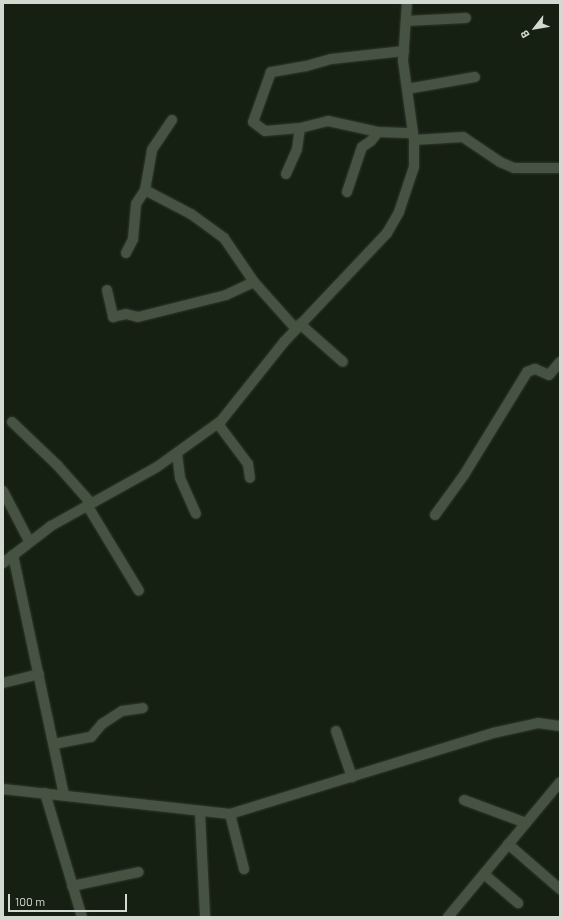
<!DOCTYPE html>
<style>
body{margin:0}
#map{position:relative;width:563px;height:920px;overflow:hidden;background:#162012;font-family:Barlow,sans-serif}
div>[style]{position:absolute}
.roads{filter:drop-shadow(0 0 1px #31372f) drop-shadow(0 0 1px #31372f)}
.minor>*{height:10px;margin:-5px;padding:0 5px;transform-origin:5px;border-radius:5px;background:#465242}
span{translate:-50% -50%;white-space:nowrap;text-align:center;line-height:1.15;-webkit-text-stroke:3px #162012;paint-order:stroke}
.frame{position:absolute;inset:0;border:4px solid #d2d9d0;pointer-events:none}
.north{position:absolute;left:515px;top:8px;width:40px;height:40px;-webkit-text-stroke:3px #162012;paint-order:stroke;rotate:239deg;font-size:11px;font-weight:700;line-height:16px;text-align:center;color:#d2d9d0}
.north::after{content:'';display:block;margin:auto;width:14px;height:18px;background:#d2d9d0;clip-path:polygon(50% 0,100% 100%,50% 72%,0 100%)}
.scale{position:absolute;left:8px;top:894px;width:119px;height:18px;box-sizing:border-box;border:2px solid #d2d9d0;border-top:0;padding-left:5px;font-size:12px;line-height:14px;white-space:nowrap;color:#d2d9d0;-webkit-text-stroke:3px #162012;paint-order:stroke}
</style>
<div id="map">
<div class="roads">
<div class="minor">
<i style="left:406px;top:21px;width:60px;rotate:-2.9deg"></i>
<i style="left:404px;top:51px;width:73px;rotate:173.7deg"></i>
<i style="left:331px;top:59px;width:26px;rotate:164deg"></i>
<i style="left:306px;top:66px;width:36px;rotate:170deg"></i>
<i style="left:271px;top:72px;width:53px;rotate:109.8deg"></i>
<i style="left:253px;top:122px;width:15px;rotate:37deg"></i>
<i style="left:265px;top:131px;width:35px;rotate:-5deg"></i>
<i style="left:300px;top:128px;width:29px;rotate:-14deg"></i>
<i style="left:328px;top:121px;width:51px;rotate:12.4deg"></i>
<i style="left:378px;top:132px;width:35px;rotate:2deg"></i>
<i style="left:407px;top:89px;width:69px;rotate:-10deg"></i>
<i style="left:172px;top:120px;width:36px;rotate:124deg"></i>
<i style="left:152px;top:150px;width:41px;rotate:99.9deg"></i>
<i style="left:145px;top:190px;width:52px;rotate:27.6deg"></i>
<i style="left:191px;top:214px;width:41px;rotate:36deg"></i>
<i style="left:224px;top:238px;width:53px;rotate:55.7deg"></i>
<i style="left:254px;top:282px;width:63px;rotate:48.2deg"></i>
<i style="left:414px;top:140px;width:49px;rotate:-3.5deg"></i>
<i style="left:463px;top:137px;width:45px;rotate:34deg"></i>
<i style="left:500px;top:162px;width:15px;rotate:23deg"></i>
<i style="left:514px;top:168px;width:46px"></i>
<i style="left:286px;top:174px;width:27px;rotate:-66deg"></i>
<i style="left:297px;top:149px;width:21px;rotate:-82deg"></i>
<i style="left:347px;top:192px;width:47px;rotate:-71.6deg"></i>
<i style="left:362px;top:147px;width:11px;rotate:-34deg"></i>
<i style="left:371px;top:141px;width:11px;rotate:-52deg"></i>
<i style="left:126px;top:253px;width:16px;rotate:-63deg"></i>
<i style="left:133px;top:239px;width:35px;rotate:-85deg"></i>
<i style="left:136px;top:204px;width:17px;rotate:-57deg"></i>
<i style="left:107px;top:290px;width:28px;rotate:77deg"></i>
<i style="left:113px;top:317px;width:13px;rotate:-13deg"></i>
<i style="left:126px;top:314px;width:12px;rotate:14deg"></i>
<i style="left:138px;top:317px;width:91px;rotate:-14deg"></i>
<i style="left:226px;top:295px;width:31px;rotate:-25deg"></i>
<i style="left:300px;top:324px;width:57px;rotate:41.5deg"></i>
<i style="left:12px;top:422px;width:64px;rotate:43.7deg"></i>
<i style="left:58px;top:466px;width:50px;rotate:48.3deg"></i>
<i style="left:218px;top:424px;width:50px;rotate:53.1deg"></i>
<i style="left:248px;top:464px;width:14px;rotate:82deg"></i>
<i style="left:177px;top:453px;width:25px;rotate:83deg"></i>
<i style="left:180px;top:478px;width:39px;rotate:66deg"></i>
<i style="left:3px;top:491px;width:56px;rotate:62.5deg"></i>
<i style="left:87px;top:505px;width:100px;rotate:58.8deg"></i>
<i style="left:435px;top:515px;width:49px;rotate:-54.1deg"></i>
<i style="left:464px;top:475px;width:121px;rotate:-58.5deg"></i>
<i style="left:527px;top:372px;width:9px;rotate:-21deg"></i>
<i style="left:535px;top:369px;width:15px;rotate:23deg"></i>
<i style="left:549px;top:375px;width:17px;rotate:-50deg"></i>
<i style="left:13px;top:555px;width:244px;rotate:78deg"></i>
<i style="left:3px;top:563px;width:61px;rotate:-37.6deg"></i>
<i style="left:51px;top:526px;width:121px;rotate:-29.1deg"></i>
<i style="left:157px;top:467px;width:79px;rotate:-35.7deg"></i>
<i style="left:221px;top:421px;width:101px;rotate:-51.4deg"></i>
<i style="left:284px;top:342px;width:150px;rotate:-46.6deg"></i>
<i style="left:387px;top:233px;width:24px;rotate:-60deg"></i>
<i style="left:399px;top:212px;width:47px;rotate:-71.6deg"></i>
<i style="left:414px;top:167px;width:27px;rotate:-90deg"></i>
<i style="left:414px;top:140px;width:80px;rotate:-97.9deg"></i>
<i style="left:403px;top:61px;width:58px;rotate:-86.1deg"></i>
<i style="left:3px;top:683px;width:37px;rotate:-14deg"></i>
<i style="left:336px;top:731px;width:49px;rotate:70.8deg"></i>
<i style="left:54px;top:744px;width:38px;rotate:-11deg"></i>
<i style="left:91px;top:737px;width:17px;rotate:-50deg"></i>
<i style="left:102px;top:724px;width:24px;rotate:-33deg"></i>
<i style="left:122px;top:711px;width:21px;rotate:-8deg"></i>
<i style="left:3px;top:789px;width:228px;rotate:6.3deg"></i>
<i style="left:230px;top:814px;width:275px;rotate:-17.1deg"></i>
<i style="left:493px;top:733px;width:46px;rotate:-12.5deg"></i>
<i style="left:538px;top:723px;width:22px;rotate:8deg"></i>
<i style="left:45px;top:793px;width:129px;rotate:73.4deg"></i>
<i style="left:464px;top:800px;width:66px;rotate:20.4deg"></i>
<i style="left:200px;top:813px;width:104px;rotate:87.2deg"></i>
<i style="left:230px;top:814px;width:57px;rotate:75.7deg"></i>
<i style="left:508px;top:844px;width:69px;rotate:40.9deg"></i>
<i style="left:484px;top:874px;width:45px;rotate:40.5deg"></i>
<i style="left:72px;top:886px;width:68px;rotate:-11.8deg"></i>
<i style="left:448px;top:917px;width:175px;rotate:-50.3deg"></i>
</div>
</div>
<div class="frame"></div>
<div class="north">B</div>
<div class="scale">100 m</div>
</div>
